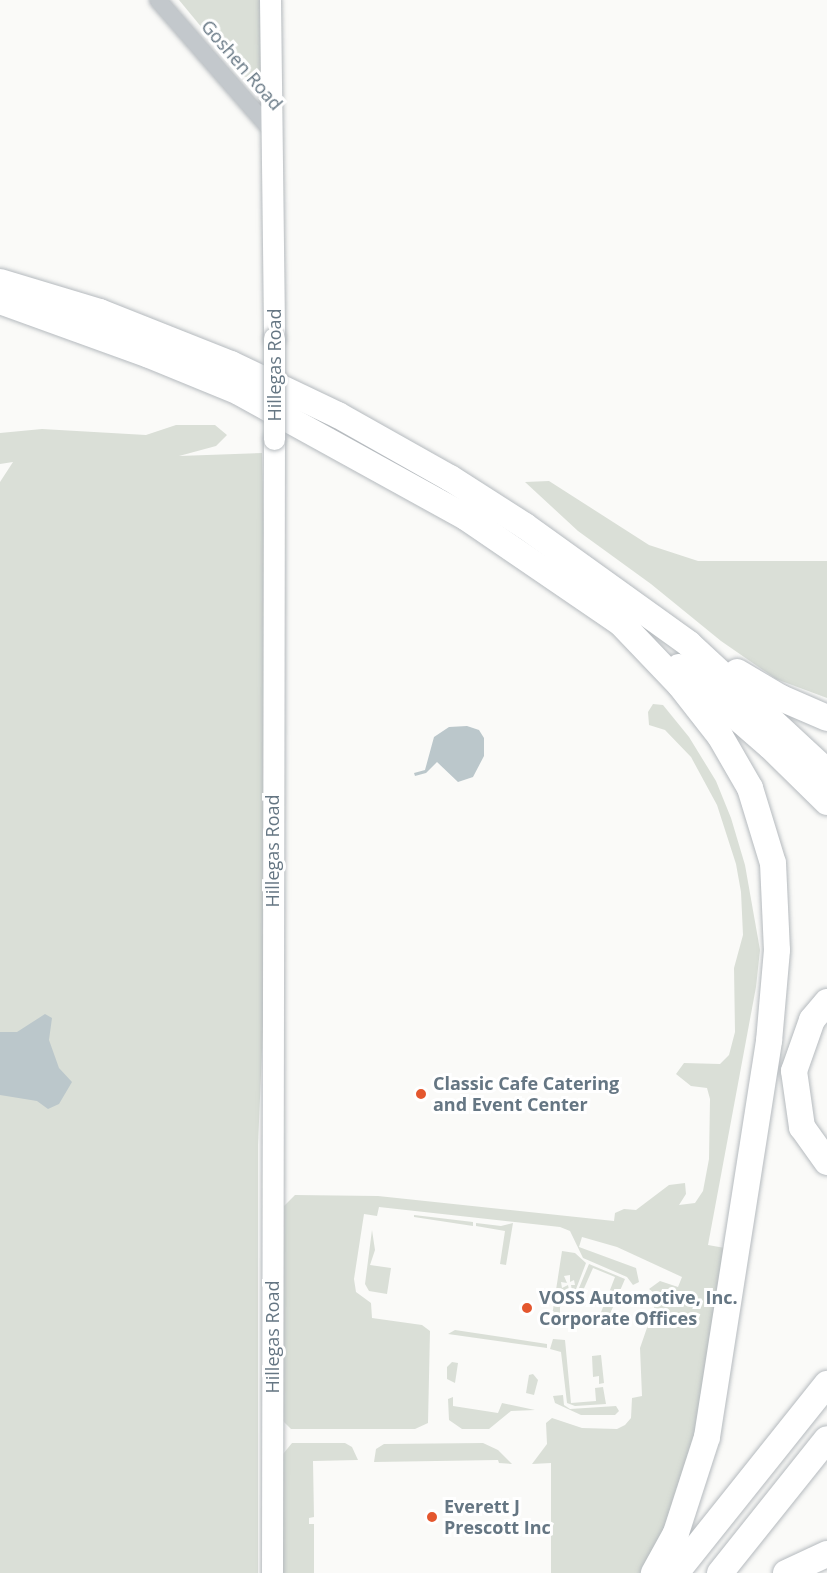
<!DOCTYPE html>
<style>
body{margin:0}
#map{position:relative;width:827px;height:1573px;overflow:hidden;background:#fafaf8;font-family:"Open Sans",sans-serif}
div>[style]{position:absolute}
.green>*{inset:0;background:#dadfd7}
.water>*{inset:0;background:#bbc7cb}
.roads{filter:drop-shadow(0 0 2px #b5babe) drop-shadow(0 0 2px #b5babe)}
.minor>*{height:16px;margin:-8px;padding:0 8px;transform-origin:8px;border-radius:8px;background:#c3c8cc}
.major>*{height:21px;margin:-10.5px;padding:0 10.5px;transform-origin:10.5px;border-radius:10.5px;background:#fff}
.highway>*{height:26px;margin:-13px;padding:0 13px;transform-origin:13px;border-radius:13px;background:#fff}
.bridges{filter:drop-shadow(0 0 2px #b5babe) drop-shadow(0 0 2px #b5babe)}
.major-bridge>*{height:21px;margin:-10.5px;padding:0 10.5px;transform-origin:10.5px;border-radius:10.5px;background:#fff}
.dots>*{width:16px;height:16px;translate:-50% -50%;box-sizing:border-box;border:3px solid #fff;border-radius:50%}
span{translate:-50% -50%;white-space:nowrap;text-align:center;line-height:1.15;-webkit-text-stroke:6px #fff;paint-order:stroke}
.street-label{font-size:18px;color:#657683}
.poi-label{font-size:18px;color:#657683;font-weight:700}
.left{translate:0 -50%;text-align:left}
</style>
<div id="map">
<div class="green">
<i style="clip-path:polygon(179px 0,265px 0,262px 72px,255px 81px,241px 75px)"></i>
<i style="clip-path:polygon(176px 425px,215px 425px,227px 435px,216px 446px,179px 456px,262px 453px,266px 606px,265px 979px,258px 1145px,258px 1573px,0 1573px,0 482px,13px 462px,0 464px,0 433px,42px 429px,146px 435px)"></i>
<i style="clip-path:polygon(549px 481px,649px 545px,698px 561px,827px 561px,827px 698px,776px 679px,721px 641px,651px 584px,578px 531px,525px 482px)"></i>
<i style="clip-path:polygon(653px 704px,663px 705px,689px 737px,716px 781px,731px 818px,745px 865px,760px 950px,756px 987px,708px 1245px,725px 1248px,697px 1430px,674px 1515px,645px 1573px,551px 1573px,551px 1463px,532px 1464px,547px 1444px,546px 1423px,552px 1418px,582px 1428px,617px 1429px,625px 1425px,631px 1418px,632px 1398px,642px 1396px,640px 1348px,658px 1296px,649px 1289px,660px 1281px,678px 1287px,682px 1277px,617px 1247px,582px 1237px,579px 1247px,636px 1268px,639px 1282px,633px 1285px,627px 1277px,583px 1258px,570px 1231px,560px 1227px,379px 1207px,377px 1216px,364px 1214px,354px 1279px,356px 1292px,371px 1303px,372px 1318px,422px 1325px,430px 1331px,428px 1423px,415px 1429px,291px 1429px,283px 1421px,284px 1206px,295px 1195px,378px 1196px,614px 1221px,615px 1213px,624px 1209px,636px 1210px,669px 1185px,685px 1183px,686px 1194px,679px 1205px,695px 1203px,703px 1191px,709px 1159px,710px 1099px,707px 1088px,691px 1086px,676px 1074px,684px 1063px,720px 1064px,729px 1055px,735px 1032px,734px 968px,743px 935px,741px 892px,736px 864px,717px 805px,691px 757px,665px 730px,649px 725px,648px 712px)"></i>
<i style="clip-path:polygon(414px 1215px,473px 1222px,473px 1226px,414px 1217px)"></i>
<i style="clip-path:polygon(476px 1223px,501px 1226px,513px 1223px,506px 1265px,500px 1264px,505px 1231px,476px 1226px)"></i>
<i style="clip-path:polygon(372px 1230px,375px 1250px,370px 1265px,391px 1268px,387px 1294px,369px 1291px,365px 1284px)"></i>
<i style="clip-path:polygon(562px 1251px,575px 1253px,586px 1263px,573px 1297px,571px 1285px,575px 1285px,574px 1280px,570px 1282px,570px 1275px,564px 1276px,567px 1283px,561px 1282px,562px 1288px,568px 1285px,570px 1295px,560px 1307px,560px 1317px,552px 1316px)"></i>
<i style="clip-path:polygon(589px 1264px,625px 1279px,619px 1293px,610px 1290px,615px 1277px,593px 1268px,578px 1302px,574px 1300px)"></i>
<i style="clip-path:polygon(614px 1296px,617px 1298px,606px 1323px,597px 1322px,606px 1300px,611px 1302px)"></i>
<i style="clip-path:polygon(455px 1330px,547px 1344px,547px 1348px,448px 1334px)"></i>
<i style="clip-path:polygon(553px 1339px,565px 1340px,571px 1403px,596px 1401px,595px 1388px,603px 1387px,606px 1404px,575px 1406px,567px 1403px,561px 1352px,550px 1349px)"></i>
<i style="clip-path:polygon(601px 1355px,604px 1383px,599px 1384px,599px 1376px,593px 1377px,592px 1356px)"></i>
<i style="clip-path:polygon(452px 1362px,458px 1363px,455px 1383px,447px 1379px,447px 1367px)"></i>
<i style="clip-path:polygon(533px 1374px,538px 1380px,534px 1395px,526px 1393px,529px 1375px)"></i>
<i style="clip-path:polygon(563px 1395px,564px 1405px,570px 1409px,616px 1406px,619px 1411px,615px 1415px,581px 1415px,555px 1403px,553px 1396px)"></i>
<i style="clip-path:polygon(453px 1397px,453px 1406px,498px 1413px,502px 1403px,535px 1410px,511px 1411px,489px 1429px,462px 1429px,449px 1420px,448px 1399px)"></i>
<i style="clip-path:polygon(292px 1443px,345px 1443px,352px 1447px,358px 1460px,313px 1461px,314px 1517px,309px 1518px,309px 1524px,314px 1524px,314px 1573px,283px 1573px,283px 1454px)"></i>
<i style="clip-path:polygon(483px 1443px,498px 1450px,512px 1464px,499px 1463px,498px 1460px,374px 1462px,376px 1449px,384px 1444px)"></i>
</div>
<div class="water">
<i style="clip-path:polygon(467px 726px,479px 730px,484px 738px,484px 756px,473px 777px,458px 782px,437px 762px,426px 773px,415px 776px,414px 773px,425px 770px,434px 737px,449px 727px)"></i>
<i style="clip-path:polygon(45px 1014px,52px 1018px,49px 1040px,59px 1068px,72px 1082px,59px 1104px,48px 1109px,37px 1101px,0 1095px,0 1032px,17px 1032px)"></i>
</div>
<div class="roads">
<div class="minor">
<i style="left:158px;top:0;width:172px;rotate:49deg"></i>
</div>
<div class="major">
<i style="left:270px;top:0;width:338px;rotate:89.3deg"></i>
<i style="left:272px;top:1573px;width:1134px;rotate:-89.9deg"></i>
</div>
<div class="highway">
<i style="left:0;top:282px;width:104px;rotate:16.7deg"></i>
<i style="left:100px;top:312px;width:141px;rotate:21.7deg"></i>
<i style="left:231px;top:364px;width:119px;rotate:25.5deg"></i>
<i style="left:338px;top:415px;width:129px;rotate:29.4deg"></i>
<i style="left:450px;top:478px;width:89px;rotate:32.6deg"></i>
<i style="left:525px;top:526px;width:202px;rotate:35.7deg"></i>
<i style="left:689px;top:644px;width:188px;rotate:42.8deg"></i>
<i style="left:0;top:301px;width:158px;rotate:19.9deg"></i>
<i style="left:149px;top:355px;width:97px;rotate:22.3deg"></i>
<i style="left:239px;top:392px;width:260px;rotate:28.9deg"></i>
<i style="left:467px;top:518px;width:195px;rotate:34.3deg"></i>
<i style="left:616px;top:618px;width:93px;rotate:46.3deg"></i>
<i style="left:680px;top:685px;width:65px;rotate:51.9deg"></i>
<i style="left:720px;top:736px;width:60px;rotate:60deg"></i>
<i style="left:750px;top:788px;width:78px;rotate:73deg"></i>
<i style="left:773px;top:863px;width:87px;rotate:87.4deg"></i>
<i style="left:777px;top:950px;width:91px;rotate:95deg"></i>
<i style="left:769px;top:1041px;width:401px;rotate:98.9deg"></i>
<i style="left:707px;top:1437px;width:101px;rotate:107.9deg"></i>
<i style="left:676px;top:1533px;width:46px;rotate:118.8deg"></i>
<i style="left:679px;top:667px;width:121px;rotate:41deg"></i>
<i style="left:770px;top:746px;width:80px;rotate:44.5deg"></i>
<i style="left:737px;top:672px;width:51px;rotate:30.6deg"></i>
<i style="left:781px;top:698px;width:50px;rotate:23.5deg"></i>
<i style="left:827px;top:1002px;width:23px;rotate:130deg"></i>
<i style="left:812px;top:1020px;width:54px;rotate:109.4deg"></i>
<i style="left:794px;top:1071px;width:57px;rotate:81.9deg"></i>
<i style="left:802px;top:1127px;width:43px;rotate:54.5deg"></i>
<i style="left:676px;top:1573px;width:242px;rotate:-51.4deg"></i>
<i style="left:720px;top:1573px;width:171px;rotate:-51.4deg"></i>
<i style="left:786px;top:1573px;width:45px;rotate:-24.9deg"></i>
</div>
</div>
<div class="bridges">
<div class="major-bridge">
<i style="left:274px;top:439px;width:101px;rotate:-90deg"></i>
</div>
</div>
<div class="dots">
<i style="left:421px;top:1094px;background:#e4572e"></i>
<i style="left:527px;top:1308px;background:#e4572e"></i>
<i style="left:432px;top:1517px;background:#e4572e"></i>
</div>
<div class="street-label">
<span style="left:242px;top:65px;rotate:49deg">Goshen Road</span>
<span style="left:274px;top:365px;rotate:-90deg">Hillegas Road</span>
<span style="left:272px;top:851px;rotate:-90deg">Hillegas Road</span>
<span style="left:272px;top:1337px;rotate:-90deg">Hillegas Road</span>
</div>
<div class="poi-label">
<span class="left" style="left:433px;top:1094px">Classic Cafe Catering<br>and Event Center</span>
<span class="left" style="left:539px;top:1308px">VOSS Automotive, Inc.<br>Corporate Offices</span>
<span class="left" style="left:444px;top:1517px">Everett J<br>Prescott Inc</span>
</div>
</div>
